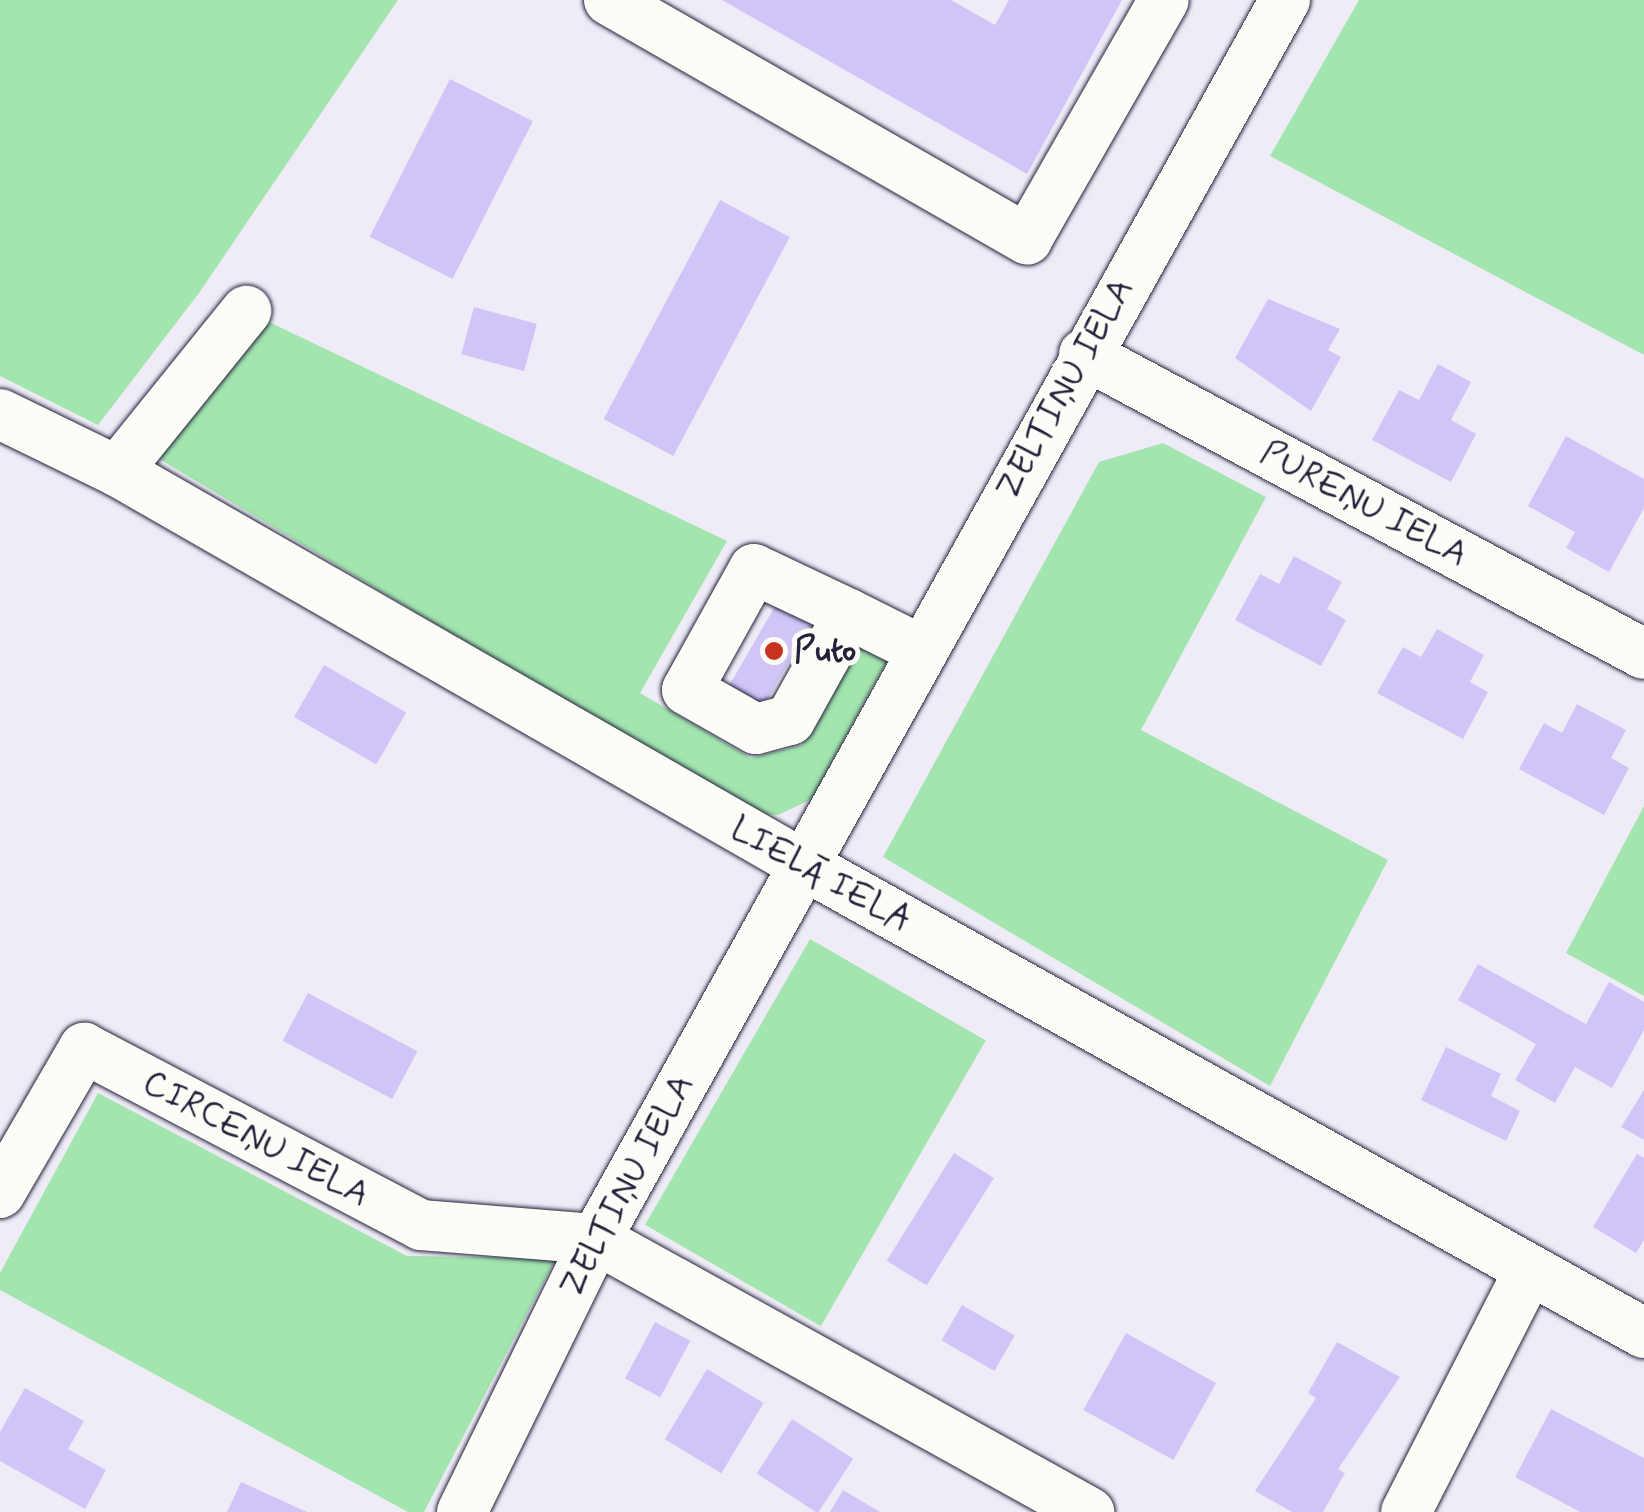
<!DOCTYPE html>
<meta charset="utf-8">
<style>
body{margin:0}
#map{position:relative;width:1644px;height:1512px;overflow:hidden;background:#f0ecf7;font-family:Mynerve,sans-serif}
div>[style]{position:absolute}
.green>*{inset:0;background:#a2e5af;transform-origin:0 0}
.building>*{inset:0;background:#d1c5f7;transform-origin:0 0}
.roads{filter:drop-shadow(0 0 2px #22223b) drop-shadow(0 0 2px #22223b)}
.minor>*{height:50px;margin:-25px;padding:0 25px;transform-origin:25px;border-radius:25px;background:#fdfcf7}
.dots>*{width:28px;height:28px;translate:-50% -50%;box-sizing:border-box;border:5px solid #fdfcf7;border-radius:50%}
span{translate:-50% -50%;white-space:nowrap;text-align:center;line-height:1.15;-webkit-text-stroke:10px #fdfcf7;paint-order:stroke}
.street-label{font-size:35px;color:#22223b}
.poi-label{font-size:35px;color:#22223b;font-weight:700}
.left{translate:0 -50%;text-align:left}
</style>
<div id="map">
<div class="green">
<i style="clip-path:polygon(0 0,398px 0,199px 293px,98px 425px,0 376px)"></i>
<i style="clip-path:polygon(1359px 0,1644px 0,1644px 355px,1270px 156px)"></i>
<i style="clip-path:polygon(267px 321px,727px 541px,640px 693px,751px 758px,802px 745px,859px 643px,889px 657px,812px 799px,778px 815px,753px 814px,156px 457px)"></i>
<i style="clip-path:polygon(1163px 443px,1266px 497px,1141px 730px,1388px 860px,1270px 1086px,883px 857px,1099px 462px)"></i>
<i style="clip-path:polygon(1644px 806px,1644px 996px,1566px 953px)"></i>
<i style="left:810px;top:939px;width:203px;height:330px;rotate:30deg"></i>
<i style="clip-path:polygon(98px 1093px,407px 1256px,556px 1258px,424px 1512px,408px 1512px,0 1290px,0 1273px)"></i>
</div>
<div class="building">
<i style="clip-path:polygon(722px 0,951px 0,995px 25px,1009px 0,1122px 0,1027px 174px)"></i>
<i style="left:450px;top:79px;width:93px;height:177px;rotate:27deg"></i>
<i style="left:720px;top:200px;width:79px;height:248px;rotate:28deg"></i>
<i style="clip-path:polygon(1268px 299px,1340px 329px,1328px 350px,1341px 357px,1311px 411px,1235px 358px)"></i>
<i style="left:474px;top:307px;width:65px;height:49px;rotate:15deg"></i>
<i style="clip-path:polygon(1438px 364px,1471px 382px,1451px 420px,1476px 434px,1451px 482px,1372px 440px,1399px 390px,1419px 400px)"></i>
<i style="clip-path:polygon(1566px 436px,1644px 479px,1644px 508px,1609px 572px,1566px 548px,1575px 532px,1528px 506px)"></i>
<i style="clip-path:polygon(1294px 556px,1342px 582px,1327px 609px,1346px 620px,1321px 666px,1235px 620px,1260px 574px,1279px 584px)"></i>
<i style="left:782px;top:594px;width:40px;height:107px;rotate:30deg"></i>
<i style="clip-path:polygon(1437px 629px,1484px 655px,1470px 682px,1488px 692px,1463px 739px,1377px 693px,1403px 647px,1421px 657px)"></i>
<i style="left:324px;top:665px;width:95px;height:60px;rotate:30deg"></i>
<i style="clip-path:polygon(1577px 704px,1626px 730px,1611px 758px,1629px 768px,1604px 815px,1519px 769px,1544px 723px,1562px 733px)"></i>
<i style="clip-path:polygon(1478px 964px,1586px 1024px,1609px 982px,1644px 1002px,1644px 1030px,1612px 1088px,1575px 1067px,1555px 1103px,1515px 1080px,1536px 1044px,1458px 1000px)"></i>
<i style="left:308px;top:993px;width:124px;height:54px;rotate:28deg"></i>
<i style="clip-path:polygon(1446px 1047px,1501px 1074px,1491px 1096px,1520px 1111px,1506px 1141px,1421px 1100px)"></i>
<i style="clip-path:polygon(1644px 1090px,1644px 1140px,1621px 1127px)"></i>
<i style="left:954px;top:1153px;width:47px;height:127px;rotate:32deg"></i>
<i style="clip-path:polygon(1637px 1154px,1644px 1158px,1644px 1240px,1636px 1253px,1593px 1227px)"></i>
<i style="left:962px;top:1305px;width:61px;height:41px;rotate:30deg"></i>
<i style="left:655px;top:1322px;width:40px;height:64px;rotate:28deg"></i>
<i style="left:1126px;top:1333px;width:103px;height:88px;rotate:29deg"></i>
<i style="clip-path:polygon(1337px 1342px,1400px 1377px,1338px 1469px,1345px 1473px,1323px 1512px,1292px 1512px,1255px 1491px,1316px 1398px,1308px 1393px)"></i>
<i style="left:707px;top:1369px;width:66px;height:82px;rotate:31deg"></i>
<i style="clip-path:polygon(25px 1388px,84px 1421px,68px 1449px,106px 1470px,85px 1509px,0 1461px,0 1432px)"></i>
<i style="clip-path:polygon(1551px 1409px,1644px 1458px,1644px 1512px,1580px 1512px,1515px 1477px)"></i>
<i style="left:792px;top:1419px;width:73px;height:65px;rotate:33deg"></i>
<i style="clip-path:polygon(241px 1482px,307px 1512px,227px 1512px)"></i>
<i style="clip-path:polygon(843px 1490px,880px 1512px,830px 1512px)"></i>
</div>
<div class="roads">
<div class="minor">
<i style="left:609px;top:0;width:482px;rotate:29.8deg"></i>
<i style="left:1027px;top:239px;width:275px;rotate:-60.2deg"></i>
<i style="left:1084px;top:354px;width:635px;rotate:28.18deg"></i>
<i style="left:0;top:414px;width:130px;rotate:26deg"></i>
<i style="left:117px;top:471px;width:790px;rotate:29.84deg"></i>
<i style="left:802px;top:864px;width:964px;rotate:29.12deg"></i>
<i style="left:117px;top:471px;width:206px;rotate:-51.1deg"></i>
<i style="left:849px;top:614px;width:105px;rotate:-154.7deg"></i>
<i style="left:754px;top:569px;width:138px;rotate:119deg"></i>
<i style="left:687px;top:690px;width:79px;rotate:29.5deg"></i>
<i style="left:756px;top:729px;width:35px;rotate:-15deg"></i>
<i style="left:790px;top:720px;width:121px;rotate:-60.9deg"></i>
<i style="left:849px;top:614px;width:80px;rotate:26.6deg"></i>
<i style="left:0;top:1193px;width:168px;rotate:-59.9deg"></i>
<i style="left:84px;top:1048px;width:381px;rotate:27.7deg"></i>
<i style="left:421px;top:1225px;width:176px;rotate:4.6deg"></i>
<i style="left:596px;top:1239px;width:564px;rotate:28.98deg"></i>
<i style="left:462px;top:1512px;width:304px;rotate:-63.9deg"></i>
<i style="left:596px;top:1239px;width:1418px;rotate:-60.92deg"></i>
<i style="left:1406px;top:1512px;width:271px;rotate:-63deg"></i>
</div>
</div>
<div class="dots">
<i style="left:774px;top:651px;background:#c8321e"></i>
</div>
<div class="street-label">
<span style="left:1065px;top:389px;rotate:-61deg">ZELTIŅU IELA</span>
<span style="left:1364px;top:504px;rotate:28deg">PUREŅU IELA</span>
<span style="left:821px;top:875px;rotate:29deg">LIELĀ IELA</span>
<span style="left:256px;top:1139px;rotate:28deg">CIRCEŅU IELA</span>
<span style="left:627px;top:1186px;rotate:-62deg">ZELTIŅU IELA</span>
</div>
<div class="poi-label">
<span class="left" style="left:794px;top:651px">Puto</span>
</div>
</div>
